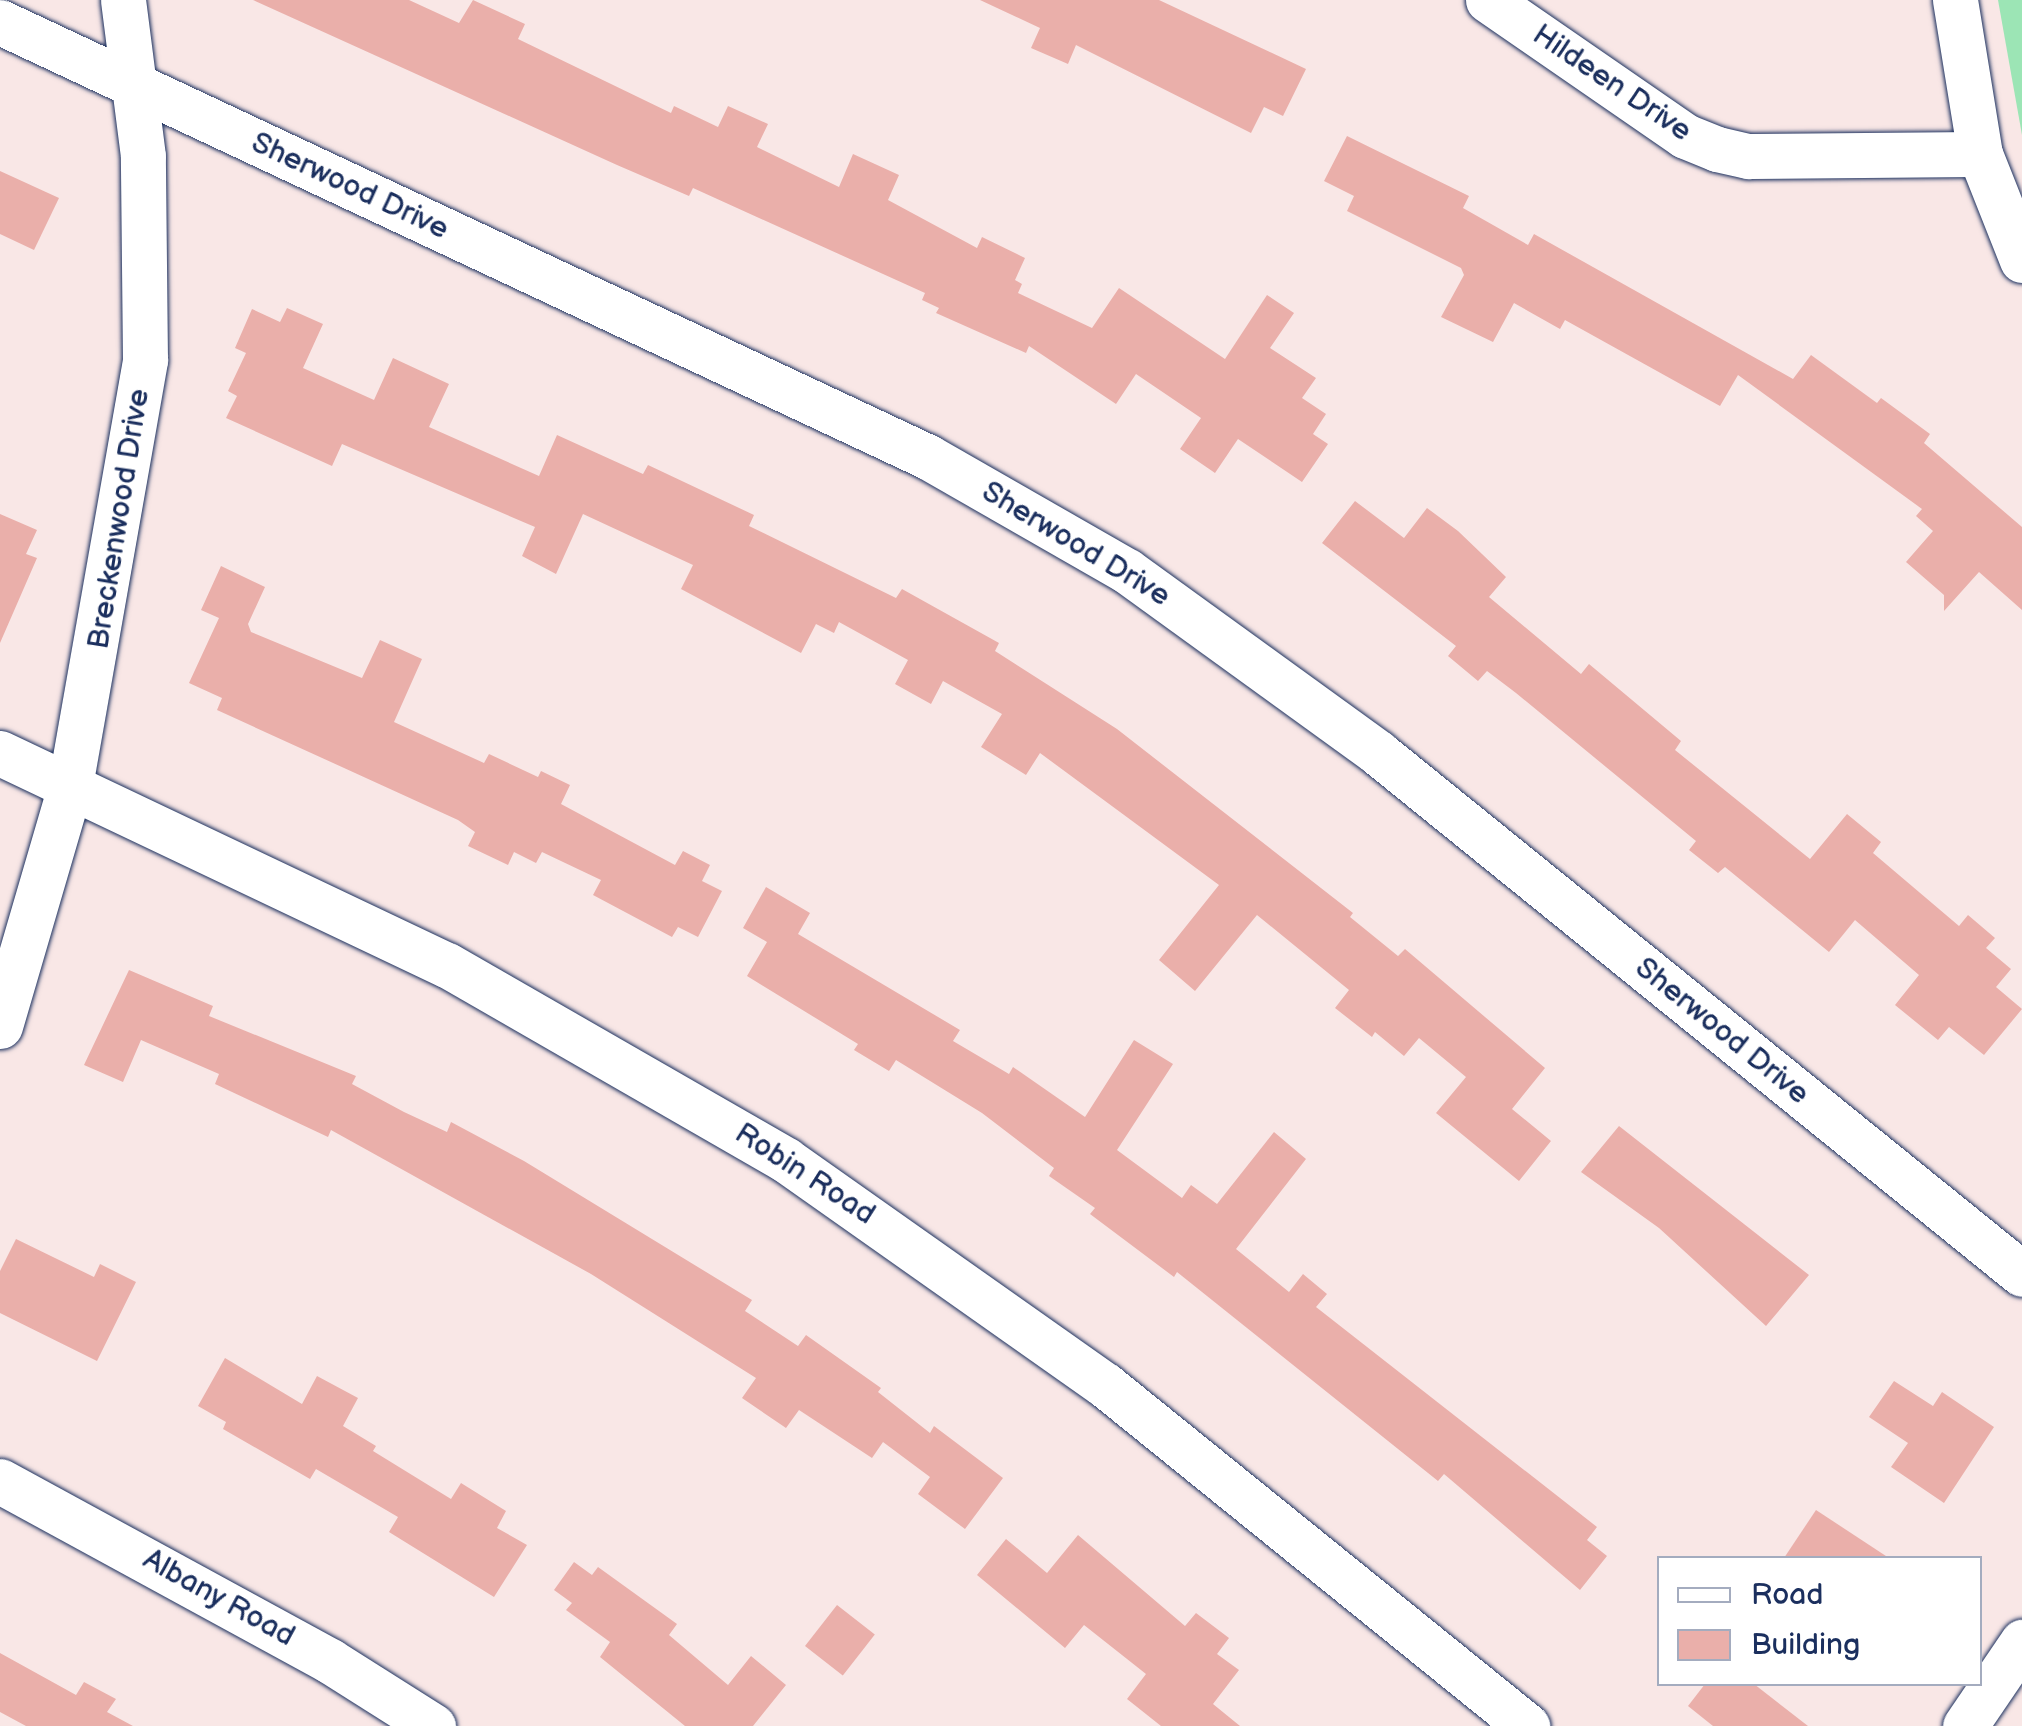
<!DOCTYPE html>
<style>
body{margin:0}
#map{position:relative;width:2022px;height:1726px;overflow:hidden;background:#f9e7e6;font-family:"Balsamiq Sans",sans-serif}
div>[style]{position:absolute}
.green>*{inset:0;background:#9ce5b5}
.building>*{inset:0;background:#eaafaa;transform-origin:0 0}
.roads{filter:drop-shadow(0 0 2px #1b2f5e) drop-shadow(0 0 2px #1b2f5e)}
.minor>*{height:45px;margin:-22.5px;padding:0 22.5px;transform-origin:22.5px;border-radius:22.5px;background:#fff}
span{translate:-50% -50%;white-space:nowrap;text-align:center;line-height:1.15;-webkit-text-stroke:8px #fff;paint-order:stroke}
.street-label{font-size:30px;color:#1b2f5e}
.legend{position:absolute;left:1657px;top:1556px;width:325px;height:130px;box-sizing:border-box;background:#fff;border:2px solid #a4acbf;margin:0;padding:12px 18px;list-style:none;font-size:30px;color:#1b2f5e}
.legend li{display:flex;align-items:center;gap:20px;height:50px}
.legend b{width:50px;border:2px solid #a4acbf}
</style>
<div id="map">
<div class="green">
<i style="clip-path:polygon(1998px 0,2022px 0,2022px 135px)"></i>
</div>
<div class="building">
<i style="clip-path:polygon(253px 0,409px 0,459px 23px,473px 0,525px 24px,518px 39px,671px 113px,674px 106px,718px 127px,728px 106px,768px 124px,757px 147px,839px 187px,853px 154px,899px 175px,888px 200px,977px 248px,982px 237px,1025px 258px,1015px 280px,1022px 284px,1018px 293px,1092px 328px,1119px 288px,1225px 359px,1267px 295px,1294px 313px,1270px 348px,1316px 378px,1302px 398px,1326px 414px,1313px 434px,1328px 444px,1302px 482px,1238px 439px,1215px 473px,1180px 449px,1201px 418px,1136px 374px,1116px 404px,1029px 346px,1026px 353px,936px 313px,939px 308px,922px 300px,925px 293px,693px 188px,689px 196px,617px 165px)"></i>
<i style="clip-path:polygon(980px 0,1159px 0,1306px 69px,1283px 116px,1264px 107px,1251px 133px,1076px 45px,1068px 64px,1031px 48px,1040px 28px)"></i>
<i style="clip-path:polygon(1347px 136px,1469px 196px,1463px 208px,1528px 245px,1534px 234px,1793px 379px,1811px 355px,1877px 403px,1881px 398px,1930px 434px,1924px 443px,2022px 527px,2022px 610px,1979px 572px,1944px 611px,1944px 595px,1906px 562px,1933px 531px,1916px 516px,1922px 509px,1738px 375px,1720px 406px,1565px 320px,1560px 329px,1514px 303px,1493px 342px,1441px 317px,1464px 275px,1461px 268px,1347px 211px,1354px 196px,1324px 181px)"></i>
<i style="clip-path:polygon(0 171px,59px 198px,34px 250px,0 234px)"></i>
<i style="clip-path:polygon(287px 308px,323px 324px,303px 368px,374px 400px,393px 358px,449px 384px,429px 427px,539px 476px,557px 435px,643px 474px,648px 465px,754px 515px,749px 526px,896px 598px,902px 589px,999px 643px,995px 651px,1117px 729px,1353px 913px,1350px 917px,1398px 956px,1405px 949px,1545px 1068px,1512px 1109px,1551px 1141px,1519px 1181px,1436px 1113px,1466px 1077px,1419px 1038px,1404px 1056px,1375px 1032px,1372px 1037px,1335px 1008px,1349px 990px,1257px 915px,1195px 991px,1159px 960px,1219px 885px,1040px 753px,1026px 775px,981px 747px,1002px 714px,943px 681px,931px 704px,895px 684px,908px 660px,839px 622px,834px 633px,816px 624px,801px 653px,681px 589px,693px 565px,583px 514px,556px 574px,522px 556px,535px 527px,342px 444px,332px 466px,226px 418px,237px 396px,228px 391px,246px 353px,235px 348px,252px 309px,280px 322px)"></i>
<i style="clip-path:polygon(1355px 501px,1404px 538px,1427px 508px,1458px 531px,1506px 577px,1489px 597px,1581px 674px,1589px 664px,1681px 741px,1675px 750px,1810px 859px,1847px 814px,1881px 842px,1873px 853px,1959px 926px,1968px 915px,1995px 938px,1986px 948px,2011px 969px,1996px 987px,2022px 1009px,1984px 1055px,1949px 1027px,1938px 1040px,1895px 1005px,1919px 975px,1855px 920px,1829px 952px,1725px 867px,1718px 873px,1689px 850px,1696px 841px,1516px 693px,1487px 671px,1478px 681px,1448px 656px,1456px 646px,1322px 543px)"></i>
<i style="clip-path:polygon(0 514px,37px 530px,26px 554px,37px 558px,0 643px)"></i>
<i style="clip-path:polygon(221px 566px,265px 587px,248px 624px,251px 632px,362px 678px,380px 640px,422px 659px,394px 722px,484px 763px,489px 754px,538px 777px,541px 771px,570px 785px,561px 804px,675px 865px,683px 851px,710px 865px,702px 881px,722px 891px,698px 937px,678px 927px,672px 937px,593px 895px,601px 880px,542px 852px,536px 863px,514px 852px,508px 865px,468px 846px,475px 832px,458px 820px,217px 710px,222px 698px,189px 683px,219px 618px,201px 610px)"></i>
<i style="clip-path:polygon(766px 887px,810px 913px,798px 934px,960px 1030px,953px 1041px,1009px 1074px,1013px 1067px,1085px 1117px,1134px 1040px,1173px 1064px,1117px 1150px,1182px 1198px,1191px 1185px,1217px 1204px,1274px 1132px,1306px 1159px,1236px 1249px,1289px 1292px,1303px 1274px,1327px 1294px,1316px 1307px,1597px 1527px,1587px 1540px,1607px 1556px,1580px 1590px,1444px 1474px,1438px 1481px,1177px 1272px,1174px 1277px,1090px 1214px,1095px 1208px,1049px 1176px,1054px 1168px,982px 1113px,896px 1060px,889px 1071px,854px 1050px,858px 1044px,747px 976px,767px 942px,743px 928px)"></i>
<i style="clip-path:polygon(129px 970px,213px 1006px,209px 1016px,356px 1076px,352px 1084px,404px 1112px,447px 1132px,451px 1122px,524px 1161px,752px 1300px,745px 1311px,798px 1346px,806px 1335px,881px 1388px,878px 1392px,930px 1433px,934px 1426px,1003px 1478px,965px 1529px,918px 1494px,930px 1477px,883px 1442px,872px 1458px,799px 1410px,786px 1428px,742px 1398px,756px 1378px,591px 1274px,331px 1130px,328px 1137px,215px 1084px,219px 1074px,141px 1040px,123px 1082px,84px 1065px)"></i>
<i style="clip-path:polygon(1619px 1126px,1809px 1275px,1766px 1326px,1659px 1228px,1581px 1172px)"></i>
<i style="clip-path:polygon(16px 1239px,94px 1277px,100px 1264px,136px 1282px,97px 1361px,0 1313px,0 1271px)"></i>
<i style="clip-path:polygon(225px 1358px,302px 1404px,317px 1376px,358px 1398px,343px 1426px,376px 1446px,373px 1451px,451px 1499px,461px 1483px,506px 1511px,497px 1528px,527px 1545px,494px 1597px,389px 1532px,398px 1517px,316px 1469px,310px 1479px,223px 1429px,226px 1422px,198px 1406px)"></i>
<i style="clip-path:polygon(1894px 1381px,1933px 1406px,1942px 1392px,1994px 1427px,1944px 1503px,1891px 1467px,1908px 1443px,1869px 1417px)"></i>
<i style="clip-path:polygon(1816px 1510px,1889px 1558px,1784px 1558px)"></i>
<i style="clip-path:polygon(1078px 1535px,1185px 1626px,1196px 1613px,1229px 1638px,1217px 1654px,1239px 1670px,1213px 1704px,1240px 1726px,1161px 1726px,1127px 1699px,1146px 1674px,1084px 1625px,1065px 1648px,977px 1575px,1006px 1539px,1047px 1573px)"></i>
<i style="clip-path:polygon(574px 1562px,592px 1575px,598px 1567px,677px 1624px,669px 1635px,728px 1685px,751px 1656px,786px 1685px,753px 1726px,685px 1726px,600px 1657px,610px 1642px,566px 1610px,572px 1603px,554px 1590px)"></i>
<i style="left:837px;top:1605px;width:48px;height:52px;rotate:38deg"></i>
<i style="clip-path:polygon(0 1653px,76px 1695px,84px 1682px,116px 1699px,107px 1712px,133px 1726px,26px 1726px,0 1712px)"></i>
<i style="clip-path:polygon(1705px 1684px,1754px 1684px,1808px 1726px,1713px 1726px,1688px 1706px)"></i>
</div>
<div class="roads">
<div class="minor">
<i style="left:1488px;top:0;width:239px;rotate:34.6deg"></i>
<i style="left:1685px;top:136px;width:35px;rotate:22deg"></i>
<i style="left:1717px;top:149px;width:32px;rotate:13deg"></i>
<i style="left:1748px;top:156px;width:232px;rotate:-0.5deg"></i>
<i style="left:1955px;top:0;width:156px;rotate:80.8deg"></i>
<i style="left:1980px;top:154px;width:114px;rotate:68.4deg"></i>
<i style="left:0;top:22px;width:1025px;rotate:25.11deg"></i>
<i style="left:928px;top:457px;width:229px;rotate:29.8deg"></i>
<i style="left:1127px;top:571px;width:310px;rotate:35.9deg"></i>
<i style="left:1378px;top:753px;width:828px;rotate:38.97deg"></i>
<i style="left:0;top:753px;width:495px;rotate:25.4deg"></i>
<i style="left:447px;top:965px;width:391px;rotate:29.9deg"></i>
<i style="left:786px;top:1160px;width:390px;rotate:35.2deg"></i>
<i style="left:1105px;top:1385px;width:543px;rotate:38.94deg"></i>
<i style="left:0;top:1026px;width:250px;rotate:-73.7deg"></i>
<i style="left:70px;top:786px;width:433px;rotate:-80deg"></i>
<i style="left:145px;top:360px;width:204px;rotate:-90.6deg"></i>
<i style="left:143px;top:156px;width:157px;rotate:-97.3deg"></i>
<i style="left:0;top:1481px;width:376px;rotate:28.6deg"></i>
<i style="left:330px;top:1661px;width:122px;rotate:32.3deg"></i>
<i style="left:1965px;top:1726px;width:102px;rotate:-55.8deg"></i>
</div>
</div>
<div class="street-label">
<span style="left:1612px;top:83px;rotate:34deg">Hildeen Drive</span>
<span style="left:350px;top:186px;rotate:25deg">Sherwood Drive</span>
<span style="left:119px;top:519px;rotate:-81deg">Breckenwood Drive</span>
<span style="left:1076px;top:544px;rotate:31deg">Sherwood Drive</span>
<span style="left:1722px;top:1031px;rotate:39deg">Sherwood Drive</span>
<span style="left:805px;top:1174px;rotate:33deg">Robin Road</span>
<span style="left:219px;top:1598px;rotate:29deg">Albany Road</span>
</div>
<ul class="legend">
<li><b style="height:12px;background:#fff"></b>Road</li>
<li><b style="height:28px;background:#eaafaa"></b>Building</li>
</ul>
</div>
